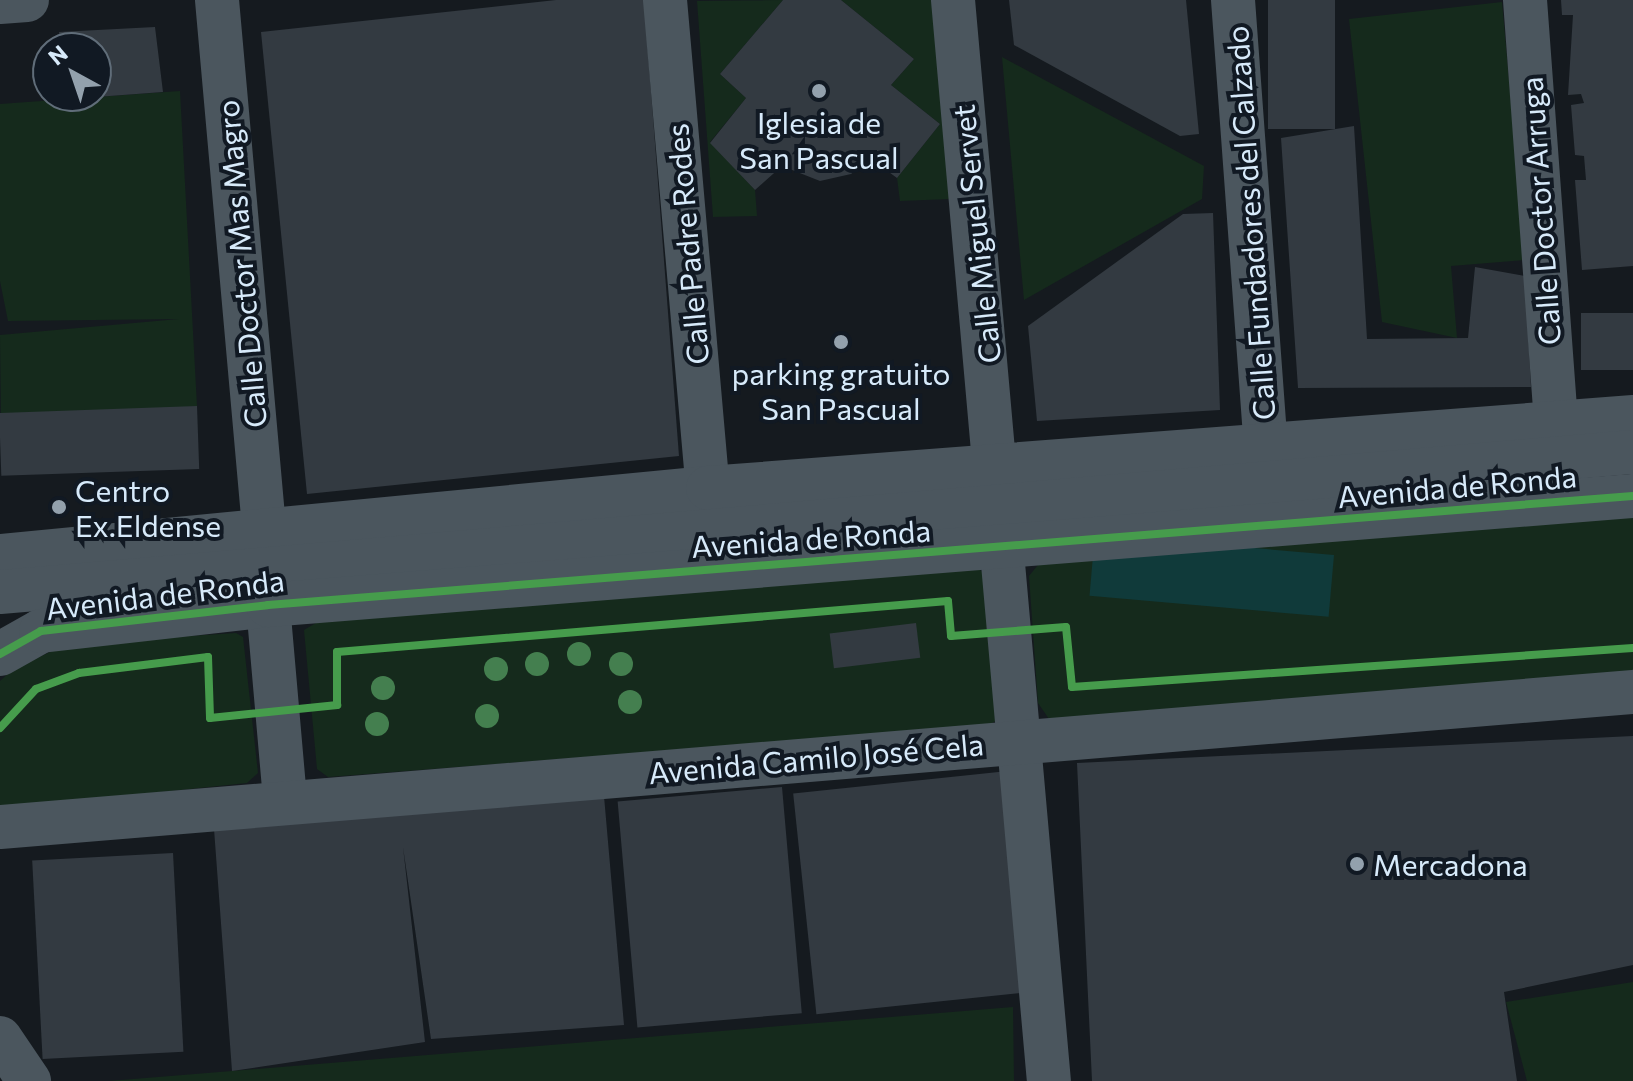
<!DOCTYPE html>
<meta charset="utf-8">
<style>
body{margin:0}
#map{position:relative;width:1633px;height:1081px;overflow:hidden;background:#151a1f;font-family:Commissioner,sans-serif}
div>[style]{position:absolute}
.green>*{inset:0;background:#152a1c}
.water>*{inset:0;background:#103a3a;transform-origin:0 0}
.building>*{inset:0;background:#333a41;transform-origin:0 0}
.minor>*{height:44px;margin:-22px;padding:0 22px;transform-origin:22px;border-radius:22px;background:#4b565e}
.cycleway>*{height:8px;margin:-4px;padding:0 4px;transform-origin:4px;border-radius:4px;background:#469c4c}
.trees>*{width:24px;height:24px;margin:-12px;border-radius:50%;background:#447f4f}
.dots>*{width:22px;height:22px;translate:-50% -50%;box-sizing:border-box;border:4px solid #111923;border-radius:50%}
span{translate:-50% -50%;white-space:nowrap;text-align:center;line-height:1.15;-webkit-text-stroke:8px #111923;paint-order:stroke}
.poi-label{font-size:30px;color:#d7eafa}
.left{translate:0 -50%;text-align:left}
.street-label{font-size:30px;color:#d7eafa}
.north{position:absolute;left:32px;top:32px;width:80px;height:80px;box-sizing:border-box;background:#111923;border:2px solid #606d79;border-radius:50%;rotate:320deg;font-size:22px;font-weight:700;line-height:32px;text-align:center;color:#d7eafa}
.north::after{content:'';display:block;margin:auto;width:28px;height:36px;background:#93a1ad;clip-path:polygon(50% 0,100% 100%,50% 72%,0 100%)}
</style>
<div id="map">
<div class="green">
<i style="clip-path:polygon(783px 0,720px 74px,746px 98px,710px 142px,755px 190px,757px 216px,713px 217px,697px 1px)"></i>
<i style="clip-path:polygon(841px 0,935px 0,950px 199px,900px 201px,897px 178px,940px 124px,891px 85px,914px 59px)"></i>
<i style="clip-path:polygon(1502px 2px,1525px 260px,1451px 266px,1457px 338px,1382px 322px,1349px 19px)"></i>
<i style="clip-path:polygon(1002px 57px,1204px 166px,1202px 199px,1024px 300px)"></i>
<i style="clip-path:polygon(180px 91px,197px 406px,1px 426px,0 335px,179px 319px,8px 321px,0 281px,0 104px)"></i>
<i style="clip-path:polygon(1633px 512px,1633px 672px,1049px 719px,1038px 703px,1029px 576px,1042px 560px)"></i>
<i style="clip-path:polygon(979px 569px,990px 579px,1001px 718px,987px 726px,328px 777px,317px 769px,304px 630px,326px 617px)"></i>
<i style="clip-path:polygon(236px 633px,243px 637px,258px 773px,247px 783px,0 809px,0 681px,12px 670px,67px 644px)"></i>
<i style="clip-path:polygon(1633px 982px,1633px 1081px,1527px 1081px,1506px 1002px)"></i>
<i style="clip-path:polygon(1013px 1007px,1014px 1081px,109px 1081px,232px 1071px)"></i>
</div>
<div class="water">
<i style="left:1334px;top:555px;width:62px;height:240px;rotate:95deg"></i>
</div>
<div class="building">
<i style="clip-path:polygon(556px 0,644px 0,679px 456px,307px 494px,261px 32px)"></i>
<i style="clip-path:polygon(783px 0,841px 0,914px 59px,891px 85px,940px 124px,897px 178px,871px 159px,851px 174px,820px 181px,782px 166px,755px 190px,710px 143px,746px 98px,720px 74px)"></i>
<i style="clip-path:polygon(1009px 0,1186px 0,1199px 134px,1180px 136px,1014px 45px)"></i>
<i style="left:1268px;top:0;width:67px;height:129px"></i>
<i style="clip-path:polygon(1561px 0,1633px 0,1633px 266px,1582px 270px,1575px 180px,1586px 180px,1584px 156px,1575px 155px,1571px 105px,1584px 103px,1581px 94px,1568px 95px,1573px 15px,1562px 15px)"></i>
<i style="clip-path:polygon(155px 27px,163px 92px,96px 97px,96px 48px,60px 48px,59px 32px)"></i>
<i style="clip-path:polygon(1354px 126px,1367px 339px,1468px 338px,1475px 267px,1525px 276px,1531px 387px,1298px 388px,1281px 138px)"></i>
<i style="clip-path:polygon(1213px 213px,1220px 410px,1037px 421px,1028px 326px,1183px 214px)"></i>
<i style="left:1633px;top:313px;width:57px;height:52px;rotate:90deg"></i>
<i style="left:197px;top:406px;width:63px;height:198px;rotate:88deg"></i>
<i style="left:916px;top:623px;width:35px;height:87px;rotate:83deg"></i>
<i style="clip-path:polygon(1633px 736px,1633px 965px,1504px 992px,1517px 1081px,1092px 1081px,1077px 763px)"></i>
<i style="left:1008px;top:771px;width:222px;height:216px;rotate:84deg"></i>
<i style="left:782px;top:787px;width:227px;height:165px;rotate:85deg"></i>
<i style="clip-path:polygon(604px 796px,624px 1025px,431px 1039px,403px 847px,425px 1042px,232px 1071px,214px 829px)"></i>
<i style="left:173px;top:853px;width:199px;height:141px;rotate:87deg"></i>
</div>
<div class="minor">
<i style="left:217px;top:0;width:530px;rotate:84.91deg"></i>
<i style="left:665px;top:0;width:490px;rotate:85deg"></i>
<i style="left:953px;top:0;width:1085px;rotate:84.93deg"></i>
<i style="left:1233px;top:0;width:447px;rotate:85.8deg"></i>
<i style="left:1525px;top:0;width:424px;rotate:85.8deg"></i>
<i style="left:0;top:2px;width:27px;rotate:-4deg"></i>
<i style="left:0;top:556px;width:711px;rotate:-5.49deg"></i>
<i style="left:708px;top:488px;width:928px;rotate:-4.39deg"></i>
<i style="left:0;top:592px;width:1639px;rotate:-4.9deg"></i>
<i style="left:268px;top:605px;width:196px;rotate:85deg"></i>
<i style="left:0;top:654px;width:47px;rotate:-29.3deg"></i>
<i style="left:41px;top:631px;width:228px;rotate:-6.5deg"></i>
<i style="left:268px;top:605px;width:1369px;rotate:-4.57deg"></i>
<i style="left:0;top:827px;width:1639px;rotate:-4.73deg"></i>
<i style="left:0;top:1038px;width:52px;rotate:56deg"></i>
</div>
<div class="cycleway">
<i style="left:0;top:654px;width:47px;rotate:-29.3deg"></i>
<i style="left:41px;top:631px;width:228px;rotate:-6.5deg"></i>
<i style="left:268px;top:605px;width:1369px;rotate:-4.57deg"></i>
<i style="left:0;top:728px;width:53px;rotate:-47.3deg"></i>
<i style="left:36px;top:689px;width:46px;rotate:-20.4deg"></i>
<i style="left:79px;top:673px;width:130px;rotate:-7.1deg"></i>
<i style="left:208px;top:657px;width:61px;rotate:88.1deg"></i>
<i style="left:210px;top:718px;width:128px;rotate:-5.8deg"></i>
<i style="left:337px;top:705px;width:53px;rotate:-90deg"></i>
<i style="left:337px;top:652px;width:613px;rotate:-4.77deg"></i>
<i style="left:948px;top:601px;width:35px;rotate:85deg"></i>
<i style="left:951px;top:636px;width:115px;rotate:-4.5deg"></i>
<i style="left:1066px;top:627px;width:60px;rotate:84.3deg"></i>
<i style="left:1072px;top:687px;width:562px;rotate:-3.98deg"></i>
</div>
<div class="trees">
<i style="left:579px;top:654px"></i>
<i style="left:537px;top:664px"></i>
<i style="left:621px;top:664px"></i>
<i style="left:496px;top:669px"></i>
<i style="left:383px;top:688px"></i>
<i style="left:630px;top:702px"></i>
<i style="left:487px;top:716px"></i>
<i style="left:377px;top:724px"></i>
</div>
<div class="dots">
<i style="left:819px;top:91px;background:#93a1ad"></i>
<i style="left:841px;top:342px;background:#93a1ad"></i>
<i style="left:59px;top:507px;background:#93a1ad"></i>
<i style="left:1357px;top:864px;background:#93a1ad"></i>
</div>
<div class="poi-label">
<span style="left:819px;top:139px">Iglesia de<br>San Pascual</span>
<span style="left:841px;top:390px">parking gratuito<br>San Pascual</span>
<span class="left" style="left:75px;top:507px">Centro<br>Ex.Eldense</span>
<span class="left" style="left:1373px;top:864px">Mercadona</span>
</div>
<div class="street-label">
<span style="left:1540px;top:211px;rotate:-94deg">Calle Doctor Arruga</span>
<span style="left:1250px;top:223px;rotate:-94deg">Calle Fundadores del Calzado</span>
<span style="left:976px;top:234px;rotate:-96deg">Calle Miguel Servet</span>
<span style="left:687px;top:244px;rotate:-95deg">Calle Padre Rodes</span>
<span style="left:241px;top:264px;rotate:-95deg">Calle Doctor Mas Magro</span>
<span style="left:1457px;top:486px;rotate:-5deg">Avenida de Ronda</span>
<span style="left:811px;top:538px;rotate:-4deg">Avenida de Ronda</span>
<span style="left:165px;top:594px;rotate:-7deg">Avenida de Ronda</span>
<span style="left:816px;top:758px;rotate:-5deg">Avenida Camilo José Cela</span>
</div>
<div class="north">N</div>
</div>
